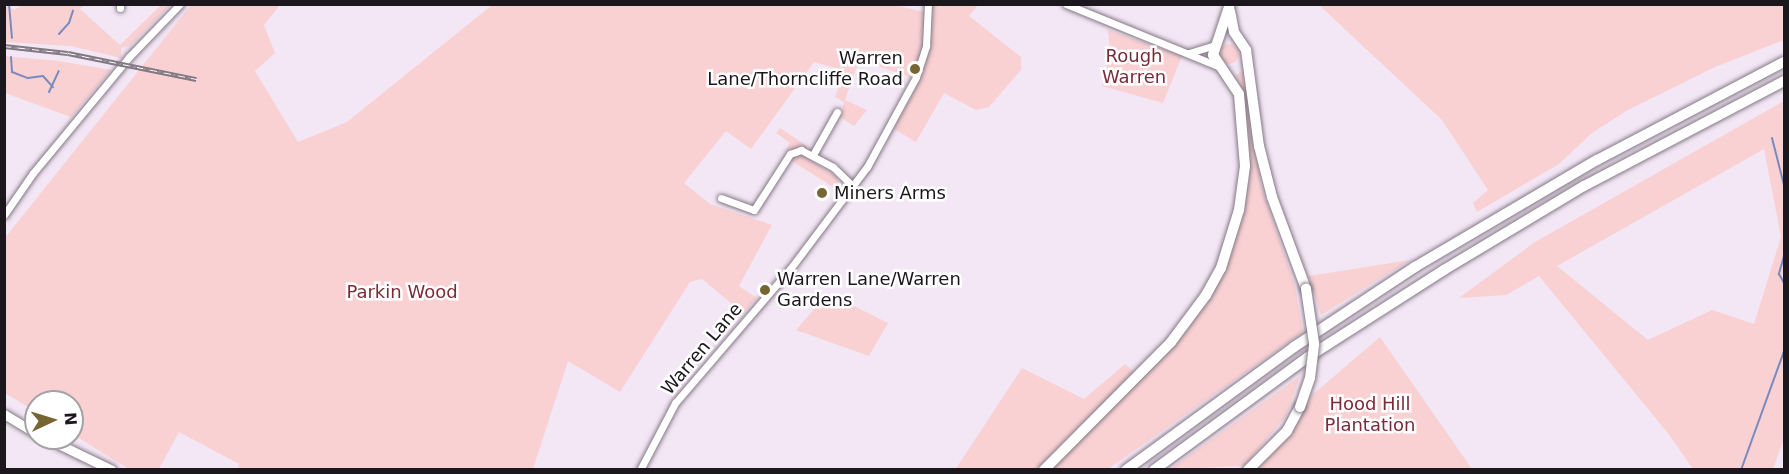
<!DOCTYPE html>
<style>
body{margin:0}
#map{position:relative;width:1789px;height:474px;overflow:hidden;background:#f3e6f5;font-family:"DejaVu Sans",sans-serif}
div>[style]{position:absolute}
.green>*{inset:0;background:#f9d1d3}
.round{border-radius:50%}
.stream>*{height:2px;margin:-1px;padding:0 1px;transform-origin:1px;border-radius:1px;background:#798bbe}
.roads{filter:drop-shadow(0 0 2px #847986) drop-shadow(0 0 2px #847986)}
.minor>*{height:7px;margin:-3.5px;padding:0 3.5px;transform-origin:3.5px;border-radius:3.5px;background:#fff}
.major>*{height:9px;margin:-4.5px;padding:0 4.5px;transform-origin:4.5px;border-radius:4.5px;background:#fff}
.highway>*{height:10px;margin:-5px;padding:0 5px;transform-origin:5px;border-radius:5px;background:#fff}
.rail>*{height:4.5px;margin-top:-2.25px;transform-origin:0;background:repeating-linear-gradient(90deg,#fff 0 7px,#817882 0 14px);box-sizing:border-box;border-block:2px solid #817882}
.bridges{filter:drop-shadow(0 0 2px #847986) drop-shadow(0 0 2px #847986)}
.highway-bridge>*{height:10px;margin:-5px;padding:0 5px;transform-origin:5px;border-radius:5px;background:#fff}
.dots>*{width:16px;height:16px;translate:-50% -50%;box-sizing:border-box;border:3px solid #fff;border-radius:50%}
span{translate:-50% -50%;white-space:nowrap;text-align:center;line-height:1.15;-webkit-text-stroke:5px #fff;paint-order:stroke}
.park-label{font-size:18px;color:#7b2b38}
.poi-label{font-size:18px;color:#1c171c}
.right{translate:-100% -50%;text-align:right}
.left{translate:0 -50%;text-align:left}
.street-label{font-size:18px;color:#1c171c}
.frame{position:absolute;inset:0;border:6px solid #1c171c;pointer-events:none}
.north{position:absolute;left:24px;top:390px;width:60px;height:60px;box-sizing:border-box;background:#fff;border:2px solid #a4a2a4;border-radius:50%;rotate:86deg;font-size:16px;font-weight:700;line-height:24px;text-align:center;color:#1c171c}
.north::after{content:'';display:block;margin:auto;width:21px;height:27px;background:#766634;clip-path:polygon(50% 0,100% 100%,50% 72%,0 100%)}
</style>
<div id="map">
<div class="green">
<i style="clip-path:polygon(891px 4px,928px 13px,928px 5px,978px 5px,969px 16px,1021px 57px,1021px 70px,989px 107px,976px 110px,944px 93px,916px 142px,894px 129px,920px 80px,859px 60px,845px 100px,867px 110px,854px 126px,840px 117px,844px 102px,835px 97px,845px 71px,814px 62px,751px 149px,726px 131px,684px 183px,710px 204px,772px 225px,739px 286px,757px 298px,743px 313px,702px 279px,690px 282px,620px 392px,568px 361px,533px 469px,238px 469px,239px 464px,179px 432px,159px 469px,129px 469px,72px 434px,72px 402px,36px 402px,36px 412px,5px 393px,4px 239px,191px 5px,280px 5px,264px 25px,275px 53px,255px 71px,298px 142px,347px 122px,492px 5px)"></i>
<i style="clip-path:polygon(5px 5px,14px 10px,22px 5px,84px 5px,80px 9px,120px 45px,161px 5px,170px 5px,130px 46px,121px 48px,121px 58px,71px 46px,5px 42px)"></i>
<i style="clip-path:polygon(1319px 5px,1784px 5px,1784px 40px,1715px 67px,1626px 111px,1592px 133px,1559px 164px,1477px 212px,1473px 203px,1488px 190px,1442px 120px)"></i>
<i style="clip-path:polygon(1108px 30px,1182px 56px,1163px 103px,1102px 86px,1110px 50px)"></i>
<i class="round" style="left:1219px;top:44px;width:20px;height:20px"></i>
<i style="clip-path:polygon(5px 56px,59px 61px,111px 70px,71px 117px,5px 93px)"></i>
<i style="clip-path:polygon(1243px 71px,1261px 185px,1295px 286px,1303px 332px,1108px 469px,1048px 470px,1179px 339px,1242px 219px,1249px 180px,1249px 135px,1244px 98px,1236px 75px)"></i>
<i style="clip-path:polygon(evenodd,1784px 101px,1784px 438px,1773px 469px,1693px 469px,1667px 432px,1539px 276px,1506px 295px,1459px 298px,1535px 242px,1784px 101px,1764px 149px,1781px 237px,1754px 324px,1712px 310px,1648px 340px,1557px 266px,1764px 149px)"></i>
<i style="clip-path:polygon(780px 128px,807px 146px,805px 157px,837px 177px,841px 192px,792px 161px,786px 150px,790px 143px,776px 133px)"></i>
<i style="clip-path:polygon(1410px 260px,1321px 315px,1309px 276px)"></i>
<i style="clip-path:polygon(828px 293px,888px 323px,869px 356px,796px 330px)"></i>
<i style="clip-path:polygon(1380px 337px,1472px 469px,1256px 470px,1292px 433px,1311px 396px)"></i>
<i style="clip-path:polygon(1125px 364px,1134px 372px,1037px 469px,955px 470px,1022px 368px,1084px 399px)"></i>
<i style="clip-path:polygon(1300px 376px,1286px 416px,1244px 466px,1170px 469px)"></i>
</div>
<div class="stream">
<i style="left:9px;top:4px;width:34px;rotate:85deg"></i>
<i style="left:59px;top:34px;width:15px;rotate:-48deg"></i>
<i style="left:69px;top:23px;width:13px;rotate:-72deg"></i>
<i style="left:11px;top:57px;width:15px;rotate:86deg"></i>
<i style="left:12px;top:72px;width:17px;rotate:21deg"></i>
<i style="left:28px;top:78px;width:15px;rotate:-8deg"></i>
<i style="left:43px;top:76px;width:15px;rotate:48deg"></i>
<i style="left:49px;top:92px;width:23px;rotate:-65deg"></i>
<i style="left:1772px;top:138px;width:49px;rotate:75.7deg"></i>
<i style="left:1784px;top:256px;width:19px;rotate:106deg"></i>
<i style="left:1779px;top:274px;width:10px;rotate:61deg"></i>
<i style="left:1741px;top:470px;width:127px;rotate:-70.1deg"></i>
</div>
<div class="roads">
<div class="minor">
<i style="left:120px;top:4px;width:4px;rotate:90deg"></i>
<i style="left:1066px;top:4px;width:166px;rotate:22.2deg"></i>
<i style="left:1189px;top:53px;width:28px;rotate:-17deg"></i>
<i style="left:814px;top:153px;width:47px;rotate:-60.7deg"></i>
<i style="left:721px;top:198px;width:35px;rotate:20deg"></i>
<i style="left:754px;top:210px;width:67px;rotate:-57.3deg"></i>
<i style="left:790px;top:154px;width:12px;rotate:-20deg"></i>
<i style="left:801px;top:150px;width:36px;rotate:28deg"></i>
<i style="left:833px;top:167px;width:28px;rotate:44deg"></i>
<i style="left:4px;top:215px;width:51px;rotate:-55.4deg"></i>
<i style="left:33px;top:173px;width:151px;rotate:-50.4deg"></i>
<i style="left:129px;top:57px;width:74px;rotate:-46.1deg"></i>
<i style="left:640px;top:470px;width:76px;rotate:-62.4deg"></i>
<i style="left:675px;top:403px;width:177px;rotate:-49.4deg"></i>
<i style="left:790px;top:269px;width:128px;rotate:-53deg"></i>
<i style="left:867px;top:167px;width:102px;rotate:-61.4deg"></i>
<i style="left:916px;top:77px;width:33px;rotate:-72deg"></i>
<i style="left:926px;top:46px;width:42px;rotate:-87.3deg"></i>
</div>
<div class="major">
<i style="left:4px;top:414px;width:37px;rotate:31deg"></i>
<i style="left:46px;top:438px;width:73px;rotate:25.9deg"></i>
</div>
<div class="highway">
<i style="left:1230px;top:11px;width:21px;rotate:79deg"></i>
<i style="left:1234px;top:32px;width:22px;rotate:56deg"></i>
<i style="left:1246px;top:50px;width:97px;rotate:82.3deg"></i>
<i style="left:1259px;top:146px;width:53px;rotate:75.7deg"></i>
<i style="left:1272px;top:197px;width:98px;rotate:69.7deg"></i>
<i style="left:1044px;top:470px;width:180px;rotate:-45.2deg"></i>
<i style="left:1171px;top:342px;width:59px;rotate:-53.3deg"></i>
<i style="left:1206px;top:295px;width:31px;rotate:-61deg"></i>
<i style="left:1221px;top:268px;width:61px;rotate:-72.8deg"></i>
<i style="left:1239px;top:210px;width:44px;rotate:-82.2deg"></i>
<i style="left:1245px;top:166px;width:72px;rotate:-94.8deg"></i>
<i style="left:1239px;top:94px;width:47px;rotate:-123.7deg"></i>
<i style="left:1213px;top:55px;width:54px;rotate:-71.6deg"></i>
<i style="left:1126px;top:470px;width:208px;rotate:-36.2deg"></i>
<i style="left:1294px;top:347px;width:145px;rotate:-33.5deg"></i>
<i style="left:1415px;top:267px;width:211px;rotate:-30.5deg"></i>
<i style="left:1597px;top:160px;width:211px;rotate:-27.7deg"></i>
<i style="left:1154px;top:470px;width:191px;rotate:-36.3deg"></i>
<i style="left:1308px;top:357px;width:161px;rotate:-32.6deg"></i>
<i style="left:1444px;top:270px;width:163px;rotate:-31deg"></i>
<i style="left:1584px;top:186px;width:226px;rotate:-27.7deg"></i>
<i style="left:1248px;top:470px;width:55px;rotate:-45deg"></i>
<i style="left:1287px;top:431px;width:27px;rotate:-62deg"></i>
</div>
</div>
<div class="rail">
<i style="left:4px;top:46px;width:64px;rotate:6.2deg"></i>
<i style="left:68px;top:53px;width:131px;rotate:11.5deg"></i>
</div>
<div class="bridges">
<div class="highway-bridge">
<i style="left:1300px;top:407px;width:31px;rotate:-71deg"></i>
<i style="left:1310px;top:378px;width:35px;rotate:-83deg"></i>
<i style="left:1314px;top:343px;width:55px;rotate:-98.4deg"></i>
</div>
</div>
<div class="dots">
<i style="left:915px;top:69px;background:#766634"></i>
<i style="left:822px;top:193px;background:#766634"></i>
<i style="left:765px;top:290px;background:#766634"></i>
</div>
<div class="park-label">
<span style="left:1134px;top:67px">Rough<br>Warren</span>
<span style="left:402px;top:292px">Parkin Wood</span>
<span style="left:1370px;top:415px">Hood Hill<br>Plantation</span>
</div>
<div class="poi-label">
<span class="right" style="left:903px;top:69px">Warren<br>Lane/Thorncliffe Road</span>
<span class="left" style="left:834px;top:193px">Miners Arms</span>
<span class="left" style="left:777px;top:290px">Warren Lane/Warren<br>Gardens</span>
</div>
<div class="street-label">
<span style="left:702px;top:349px;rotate:-50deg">Warren Lane</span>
</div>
<div class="frame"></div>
<div class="north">N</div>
</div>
